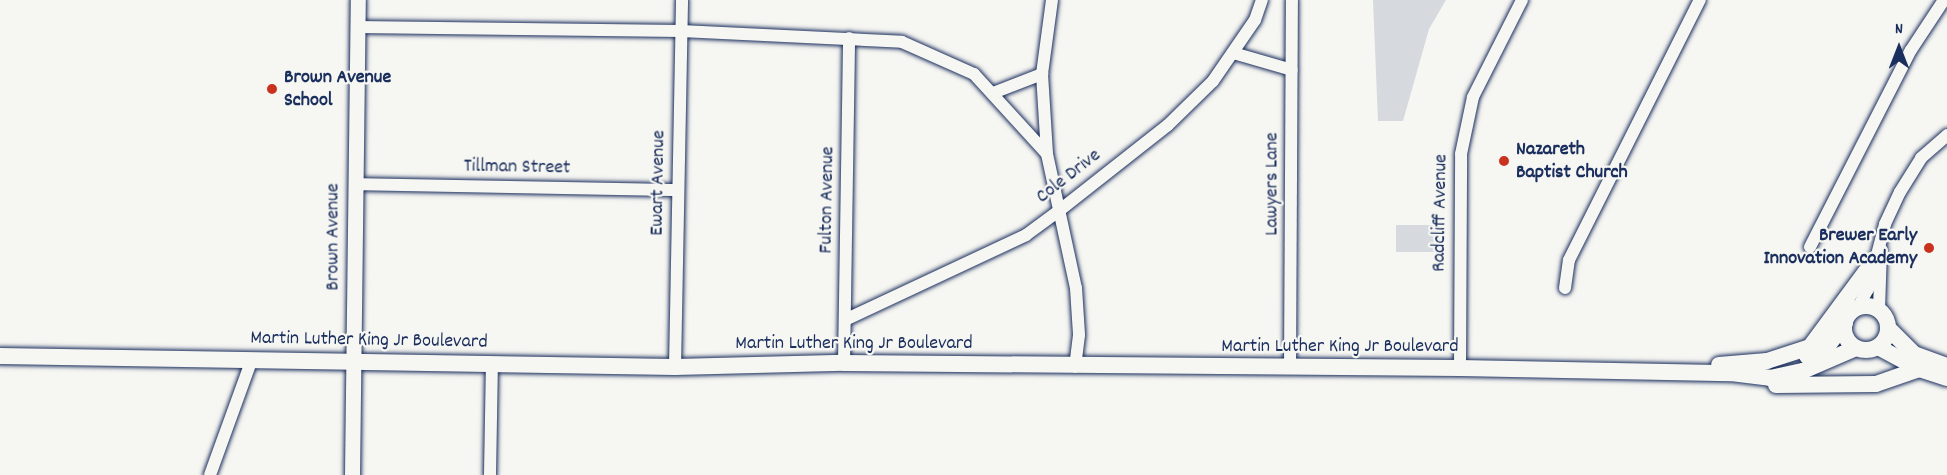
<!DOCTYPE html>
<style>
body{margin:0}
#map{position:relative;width:1947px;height:475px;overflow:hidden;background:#f6f6f2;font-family:Dekko,sans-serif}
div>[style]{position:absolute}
.green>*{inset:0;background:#d6d9dd;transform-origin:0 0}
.roads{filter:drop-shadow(0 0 2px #1b2f5e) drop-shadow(0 0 2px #1b2f5e)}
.minor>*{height:12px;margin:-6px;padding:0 6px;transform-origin:6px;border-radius:6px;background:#f6f6f2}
.tertiary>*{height:15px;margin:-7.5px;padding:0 7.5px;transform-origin:7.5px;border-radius:7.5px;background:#f6f6f2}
.secondary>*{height:16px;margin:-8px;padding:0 8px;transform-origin:8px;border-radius:8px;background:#f6f6f2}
.secondary>.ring{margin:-8px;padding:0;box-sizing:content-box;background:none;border:16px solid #f6f6f2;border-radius:50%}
.dots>*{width:16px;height:16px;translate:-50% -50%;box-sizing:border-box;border:3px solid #f6f6f2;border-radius:50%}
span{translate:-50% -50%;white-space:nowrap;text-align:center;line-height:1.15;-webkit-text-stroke:4.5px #f6f6f2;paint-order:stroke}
.poi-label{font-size:20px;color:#1b2f5e;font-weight:700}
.left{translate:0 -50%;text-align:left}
.right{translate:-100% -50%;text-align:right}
.street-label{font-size:20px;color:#1b2f5e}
.north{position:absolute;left:1869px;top:18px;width:60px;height:60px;-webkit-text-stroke:4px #f6f6f2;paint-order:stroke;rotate:0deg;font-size:16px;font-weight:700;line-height:24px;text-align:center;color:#1b2f5e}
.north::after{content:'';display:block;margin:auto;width:21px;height:27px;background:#1b2f5e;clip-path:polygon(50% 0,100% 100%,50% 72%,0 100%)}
</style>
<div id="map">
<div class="green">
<i style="clip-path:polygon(1373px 0,1446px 0,1429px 29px,1403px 121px,1378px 121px)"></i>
<i style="left:1396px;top:225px;width:38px;height:27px"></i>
</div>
<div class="roads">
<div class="minor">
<i style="left:1052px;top:0;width:75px;rotate:97.7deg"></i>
<i style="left:1042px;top:74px;width:80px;rotate:86.4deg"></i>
<i style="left:1047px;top:154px;width:137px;rotate:77.8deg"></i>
<i style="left:1076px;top:288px;width:47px;rotate:86.3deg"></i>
<i style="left:1079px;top:335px;width:32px;rotate:97deg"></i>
<i style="left:357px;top:27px;width:324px;rotate:0.7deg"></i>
<i style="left:681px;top:31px;width:221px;rotate:2.8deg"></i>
<i style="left:902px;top:42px;width:79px;rotate:24deg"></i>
<i style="left:974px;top:74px;width:108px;rotate:47.6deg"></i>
<i style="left:1233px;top:53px;width:61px;rotate:16.1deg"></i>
<i style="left:993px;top:93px;width:53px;rotate:-21.2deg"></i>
<i style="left:355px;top:184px;width:323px;rotate:1.1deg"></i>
<i style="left:1810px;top:247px;width:221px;rotate:-62.9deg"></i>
<i style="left:1911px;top:50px;width:60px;rotate:-56.6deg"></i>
<i style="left:1565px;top:288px;width:28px;rotate:-82deg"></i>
<i style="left:1569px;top:260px;width:291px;rotate:-63.3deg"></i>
<i style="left:1858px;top:307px;width:21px;rotate:-61deg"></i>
<i style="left:1868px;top:289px;width:67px;rotate:-75.3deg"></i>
<i style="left:1885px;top:224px;width:35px;rotate:-65deg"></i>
<i style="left:1900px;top:192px;width:40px;rotate:-58deg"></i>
<i style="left:1921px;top:158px;width:35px;rotate:-41deg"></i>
<i style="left:1879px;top:310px;width:61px;rotate:-88.1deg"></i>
<i style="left:847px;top:319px;width:198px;rotate:-25.1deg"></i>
<i style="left:1026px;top:235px;width:42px;rotate:-36.3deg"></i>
<i style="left:1060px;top:210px;width:137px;rotate:-38.2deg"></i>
<i style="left:1168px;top:125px;width:63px;rotate:-44.4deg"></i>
<i style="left:1213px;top:81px;width:74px;rotate:-55.5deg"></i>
<i style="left:1255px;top:20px;width:21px;rotate:-71deg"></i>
<i style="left:844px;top:363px;width:325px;rotate:-89.1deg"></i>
<i style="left:675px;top:367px;width:367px;rotate:-88.9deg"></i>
<i style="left:1290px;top:368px;width:368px;rotate:-89.7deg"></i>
<i style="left:1460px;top:368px;width:214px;rotate:-89.7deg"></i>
<i style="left:1461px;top:154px;width:58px;rotate:-78.1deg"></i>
<i style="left:1473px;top:97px;width:109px;rotate:-63.2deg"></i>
<i style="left:210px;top:475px;width:123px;rotate:-70.1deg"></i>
<i style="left:490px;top:475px;width:111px;rotate:-89deg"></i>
</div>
<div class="tertiary">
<i style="left:352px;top:475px;width:475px;rotate:-89.3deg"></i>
</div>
<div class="secondary">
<i class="ring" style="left:1844px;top:306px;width:28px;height:28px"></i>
<i style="left:1889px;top:329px;width:35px;rotate:45deg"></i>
<i style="left:1914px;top:354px;width:35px;rotate:20deg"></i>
<i style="left:1878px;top:347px;width:47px;rotate:28.2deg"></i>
<i style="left:1919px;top:369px;width:29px;rotate:18deg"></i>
<i style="left:0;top:356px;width:675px;rotate:0.93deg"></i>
<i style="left:675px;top:367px;width:169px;rotate:-1.4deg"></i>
<i style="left:844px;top:363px;width:616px;rotate:0.47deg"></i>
<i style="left:1460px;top:368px;width:271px;rotate:1.1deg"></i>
<i style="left:1731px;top:373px;width:39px;rotate:7deg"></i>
<i style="left:1770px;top:378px;width:34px;rotate:-12deg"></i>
<i style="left:1803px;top:371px;width:58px;rotate:-23.5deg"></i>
<i style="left:1807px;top:356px;width:22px;rotate:-24deg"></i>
<i style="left:1827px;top:347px;width:30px;rotate:-53deg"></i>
<i style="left:1719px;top:365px;width:48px;rotate:-4.8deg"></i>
<i style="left:1767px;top:361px;width:45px;rotate:-18deg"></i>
<i style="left:1810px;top:347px;width:106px;rotate:-53.5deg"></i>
<i style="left:1776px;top:385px;width:100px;rotate:-0.6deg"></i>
<i style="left:1876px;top:384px;width:46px;rotate:-19.2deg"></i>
</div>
</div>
<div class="dots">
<i style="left:272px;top:89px;background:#c8321e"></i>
<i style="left:1504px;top:161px;background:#c8321e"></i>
<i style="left:1929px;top:248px;background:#c8321e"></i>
</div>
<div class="poi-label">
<span class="left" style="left:284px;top:90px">Brown Avenue<br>School</span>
<span class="left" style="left:1516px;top:162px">Nazareth<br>Baptist Church</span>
<span class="right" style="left:1917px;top:248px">Brewer Early<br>Innovation Academy</span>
</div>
<div class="street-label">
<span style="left:517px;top:168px;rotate:1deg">Tillman Street</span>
<span style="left:1069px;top:177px;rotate:-38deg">Cole Drive</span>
<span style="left:659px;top:183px;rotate:-89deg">Ewart Avenue</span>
<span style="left:1273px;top:184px;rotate:-90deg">Lawyers Lane</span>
<span style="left:828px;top:200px;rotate:-89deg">Fulton Avenue</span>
<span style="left:1441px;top:213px;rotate:-89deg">Radcliff Avenue</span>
<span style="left:334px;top:237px;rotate:-90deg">Brown Avenue</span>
<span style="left:369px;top:341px;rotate:1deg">Martin Luther King Jr Boulevard</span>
<span style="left:854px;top:344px">Martin Luther King Jr Boulevard</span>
<span style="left:1340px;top:347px">Martin Luther King Jr Boulevard</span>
</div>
<div class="north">N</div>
</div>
